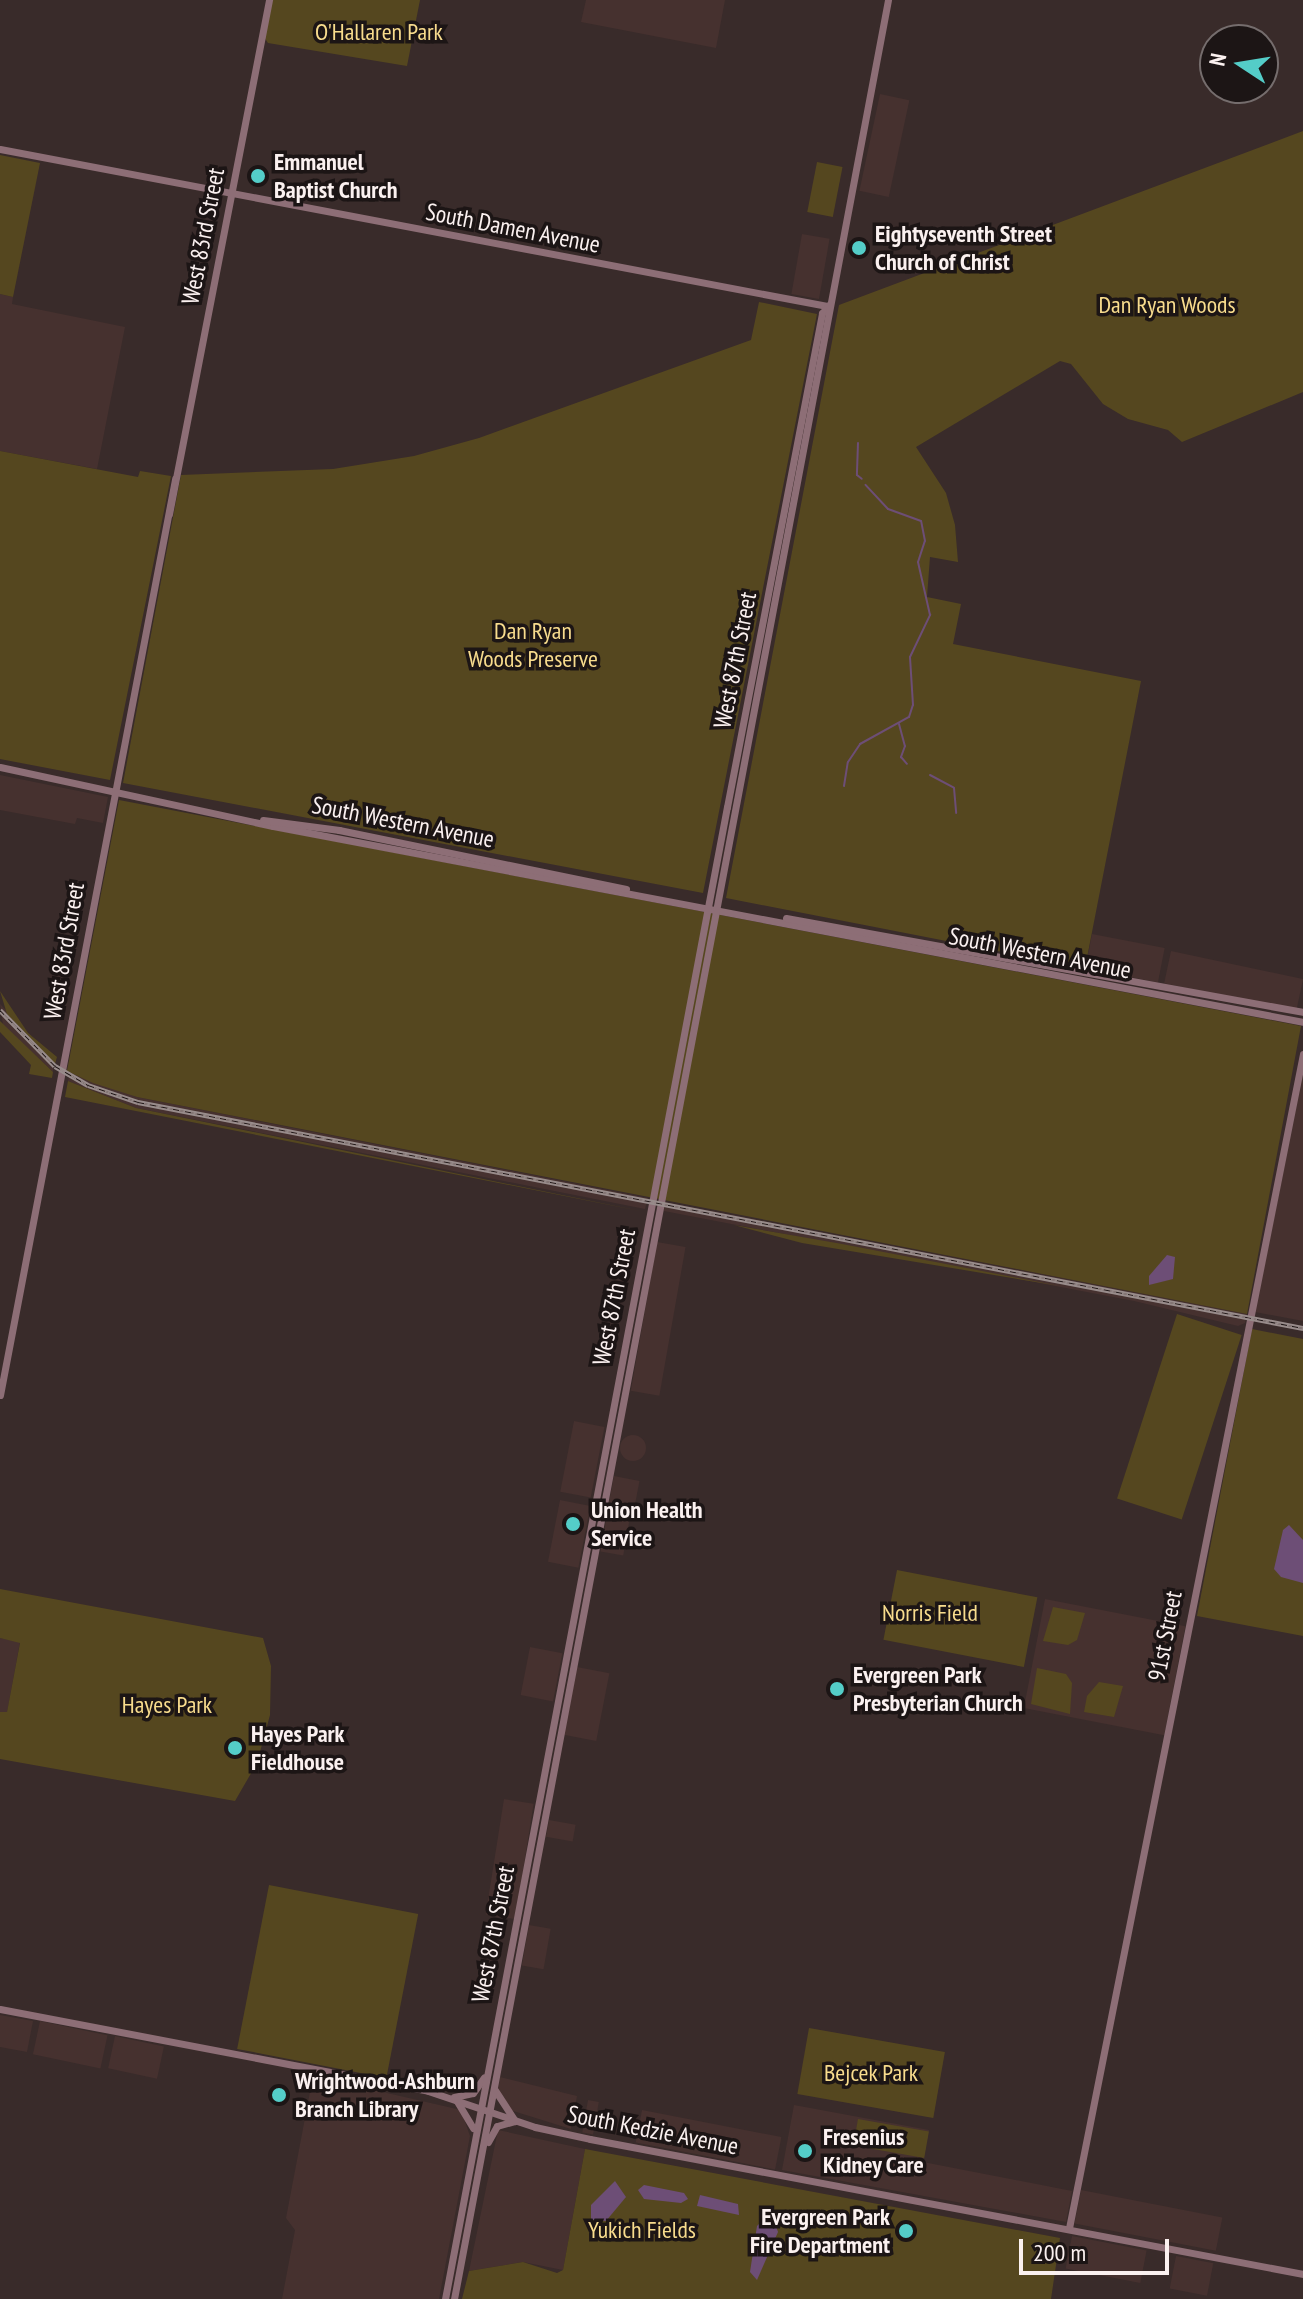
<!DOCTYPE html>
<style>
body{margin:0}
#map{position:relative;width:1303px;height:2299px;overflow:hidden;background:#392b2a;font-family:"PT Sans Narrow",sans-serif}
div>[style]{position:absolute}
.built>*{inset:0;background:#46312f;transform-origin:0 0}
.round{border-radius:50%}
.green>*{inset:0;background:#55471f;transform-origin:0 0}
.water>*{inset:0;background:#6d4e76}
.stream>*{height:2px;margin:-1px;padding:0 1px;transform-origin:1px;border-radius:1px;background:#6d4e76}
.secondary>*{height:7px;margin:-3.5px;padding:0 3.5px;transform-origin:3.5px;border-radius:3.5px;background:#8d6e76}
.rail>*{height:5px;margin-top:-2.5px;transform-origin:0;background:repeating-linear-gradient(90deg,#1c1515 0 6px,#988c8b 0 12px);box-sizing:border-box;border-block:2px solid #988c8b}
.dots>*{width:22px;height:22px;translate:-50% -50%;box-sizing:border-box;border:4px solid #1c1515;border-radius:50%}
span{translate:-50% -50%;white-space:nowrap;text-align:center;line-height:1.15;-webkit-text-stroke:7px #1c1515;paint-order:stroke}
.park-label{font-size:24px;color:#f8dc8d}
.poi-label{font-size:24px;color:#fbf1f0;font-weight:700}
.left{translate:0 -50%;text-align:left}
.right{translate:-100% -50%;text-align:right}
.street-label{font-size:24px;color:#fbf1f0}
.north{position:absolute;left:1199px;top:24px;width:80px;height:80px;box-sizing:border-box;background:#1c1515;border:2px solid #756d6d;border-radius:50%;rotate:282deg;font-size:22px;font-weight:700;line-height:32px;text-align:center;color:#fbf1f0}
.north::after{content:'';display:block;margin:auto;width:28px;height:36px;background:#54cdc8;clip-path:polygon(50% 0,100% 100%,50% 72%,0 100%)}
.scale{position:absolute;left:1019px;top:2239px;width:150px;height:36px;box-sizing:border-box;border:4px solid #fbf1f0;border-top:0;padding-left:10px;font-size:24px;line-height:28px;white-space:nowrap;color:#fbf1f0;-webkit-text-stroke:6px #1c1515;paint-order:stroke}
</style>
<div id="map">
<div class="built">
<i style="clip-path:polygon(586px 0,725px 0,716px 48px,581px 22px)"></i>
<i style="left:880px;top:94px;width:30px;height:99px;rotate:12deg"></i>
<i style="left:802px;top:234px;width:28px;height:61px;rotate:10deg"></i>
<i style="clip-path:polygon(0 294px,13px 297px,12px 304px,125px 327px,97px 469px,0 451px)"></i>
<i style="clip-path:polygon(0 775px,108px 797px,103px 823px,77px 818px,75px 824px,0 810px)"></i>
<i style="left:1092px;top:934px;width:74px;height:35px;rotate:11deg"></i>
<i style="left:1171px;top:951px;width:135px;height:33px;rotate:12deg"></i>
<i style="clip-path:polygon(0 1004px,53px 1058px,53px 1072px,3px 1025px)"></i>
<i style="clip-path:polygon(70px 1073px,137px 1097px,648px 1198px,645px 1209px,136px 1108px,68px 1081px)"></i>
<i style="clip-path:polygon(1303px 1074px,1303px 1321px,1255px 1312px)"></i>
<i style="clip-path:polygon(665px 1202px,1247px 1314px,1245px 1323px,1238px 1326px,1134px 1301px,664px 1211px)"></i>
<i style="left:657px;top:1242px;width:29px;height:151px;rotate:10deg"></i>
<i style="left:574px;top:1421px;width:31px;height:72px;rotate:11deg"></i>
<i class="round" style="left:620px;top:1435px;width:26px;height:26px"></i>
<i style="left:614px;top:1476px;width:26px;height:31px;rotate:11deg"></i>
<i style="left:560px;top:1500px;width:31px;height:63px;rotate:11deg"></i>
<i style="left:607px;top:1515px;width:23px;height:37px;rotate:10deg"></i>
<i style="left:1045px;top:1599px;width:143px;height:111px;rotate:11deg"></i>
<i style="clip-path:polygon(0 1638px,20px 1642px,7px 1713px,0 1712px)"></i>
<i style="left:530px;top:1647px;width:33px;height:49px;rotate:11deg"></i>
<i style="left:577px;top:1667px;width:33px;height:69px;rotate:11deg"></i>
<i style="left:504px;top:1799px;width:30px;height:117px;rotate:9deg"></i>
<i style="left:549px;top:1820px;width:27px;height:17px;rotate:10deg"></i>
<i style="left:529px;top:1925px;width:22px;height:41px;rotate:10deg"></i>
<i style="clip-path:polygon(0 2015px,33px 2021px,27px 2052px,0 2047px)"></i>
<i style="left:40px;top:2021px;width:69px;height:34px;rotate:12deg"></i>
<i style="left:115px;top:2036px;width:50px;height:33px;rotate:12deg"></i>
<i style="clip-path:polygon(313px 2076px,461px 2110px,470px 2136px,439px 2299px,282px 2299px,295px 2230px,286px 2218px)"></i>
<i style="clip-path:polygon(500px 2077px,577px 2096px,571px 2129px,510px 2110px,498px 2090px)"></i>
<i style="left:588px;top:2100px;width:11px;height:33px;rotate:10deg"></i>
<i style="clip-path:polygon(794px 2105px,929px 2130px,923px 2162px,1072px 2191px,1066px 2222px,782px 2170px)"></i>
<i style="left:642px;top:2110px;width:142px;height:33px;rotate:11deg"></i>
<i style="clip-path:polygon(498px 2130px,585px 2149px,563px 2270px,523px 2262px,469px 2271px)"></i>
<i style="left:1081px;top:2190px;width:144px;height:34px;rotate:11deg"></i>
<i style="left:1072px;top:2236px;width:76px;height:33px;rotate:11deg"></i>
<i style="left:1176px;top:2256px;width:38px;height:33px;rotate:11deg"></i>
</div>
<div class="green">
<i style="clip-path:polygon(272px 0,420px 0,407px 66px,268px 43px,264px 37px)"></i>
<i style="clip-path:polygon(1303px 131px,1303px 392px,1182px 442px,1168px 430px,1128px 419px,1103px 404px,1071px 364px,1060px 361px,916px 447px,946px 493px,955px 525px,958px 562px,930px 557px,927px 597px,961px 604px,953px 644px,1141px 681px,1085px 968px,726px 898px,839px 305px)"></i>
<i style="clip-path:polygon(0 155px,40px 163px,13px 297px,0 294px)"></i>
<i style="left:817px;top:162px;width:26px;height:51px;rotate:11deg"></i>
<i style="clip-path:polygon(759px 302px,817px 314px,703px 893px,123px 783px,181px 475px,333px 469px,414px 456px,479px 438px,751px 340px)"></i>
<i style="clip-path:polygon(0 451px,138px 477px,140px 471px,171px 476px,110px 780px,0 759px)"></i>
<i style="clip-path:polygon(119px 800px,1301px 1026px,1247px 1314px,137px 1097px,93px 1083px,67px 1071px)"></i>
<i style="clip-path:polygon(0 991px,28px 1033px,57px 1057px,55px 1064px,7px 1014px)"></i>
<i style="clip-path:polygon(0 1021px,53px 1072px,52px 1078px,29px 1074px,31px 1065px,0 1032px)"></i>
<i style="clip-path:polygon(68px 1081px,136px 1108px,645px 1212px,65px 1097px)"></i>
<i style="clip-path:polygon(734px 1225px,842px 1244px,1060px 1286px,802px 1243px)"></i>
<i style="left:1177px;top:1314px;width:68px;height:194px;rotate:18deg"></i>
<i style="clip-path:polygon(1252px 1329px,1303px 1339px,1303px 1636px,1197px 1616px)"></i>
<i style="left:897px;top:1570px;width:143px;height:71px;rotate:11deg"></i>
<i style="clip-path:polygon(0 1589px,263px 1638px,271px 1666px,270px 1715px,257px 1763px,235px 1801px,0 1759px,0 1712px,7px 1712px,20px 1643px,0 1638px)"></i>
<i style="clip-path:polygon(1053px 1607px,1085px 1613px,1077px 1640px,1068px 1645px,1043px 1641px)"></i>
<i style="clip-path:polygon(1037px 1668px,1066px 1674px,1072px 1683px,1070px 1714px,1031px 1704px)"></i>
<i style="clip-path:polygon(1099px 1682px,1123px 1686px,1114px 1717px,1084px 1712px,1087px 1696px)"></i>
<i style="left:269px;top:1885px;width:152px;height:167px;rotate:11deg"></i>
<i style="left:809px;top:2028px;width:138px;height:67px;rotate:10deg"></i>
<i style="left:858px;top:2119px;width:72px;height:27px;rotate:10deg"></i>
<i style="clip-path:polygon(585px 2149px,1060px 2238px,1051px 2299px,462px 2299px,469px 2271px,523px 2262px,557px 2273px,563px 2270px)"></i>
</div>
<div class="water">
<i style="clip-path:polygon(1167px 1255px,1175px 1257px,1173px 1279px,1149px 1285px,1149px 1276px)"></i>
<i style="clip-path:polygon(1289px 1525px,1303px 1540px,1303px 1583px,1281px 1577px,1274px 1569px,1283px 1530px)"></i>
<i style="clip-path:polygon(615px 2181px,626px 2197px,606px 2221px,591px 2220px,591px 2205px)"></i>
<i style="clip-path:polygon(644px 2185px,684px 2193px,688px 2199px,681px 2203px,644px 2199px,638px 2190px)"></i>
<i style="clip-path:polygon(700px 2195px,738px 2204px,739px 2215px,697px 2206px)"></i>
<i style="clip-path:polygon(763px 2220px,775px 2223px,778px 2232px,757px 2280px,750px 2272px,757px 2226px)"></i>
</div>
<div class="stream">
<i style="left:858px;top:443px;width:32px;rotate:92deg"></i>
<i style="left:857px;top:475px;width:6px;rotate:39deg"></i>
<i style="left:899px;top:724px;width:23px;rotate:75deg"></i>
<i style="left:905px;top:746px;width:12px;rotate:110deg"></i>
<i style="left:901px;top:757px;width:9px;rotate:49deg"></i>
<i style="left:930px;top:775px;width:27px;rotate:28deg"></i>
<i style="left:954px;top:788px;width:25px;rotate:85deg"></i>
<i style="left:844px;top:786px;width:24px;rotate:-81deg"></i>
<i style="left:848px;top:762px;width:22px;rotate:-56deg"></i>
<i style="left:860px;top:744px;width:56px;rotate:-28.9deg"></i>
<i style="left:909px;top:717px;width:13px;rotate:-72deg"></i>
<i style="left:913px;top:705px;width:48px;rotate:-93.6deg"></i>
<i style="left:910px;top:657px;width:47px;rotate:-64.5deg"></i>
<i style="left:930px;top:615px;width:54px;rotate:-102.8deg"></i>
<i style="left:918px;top:562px;width:22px;rotate:-72deg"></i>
<i style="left:925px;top:541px;width:20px;rotate:-101deg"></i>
<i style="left:921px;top:521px;width:35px;rotate:-160deg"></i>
<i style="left:888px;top:509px;width:33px;rotate:-133deg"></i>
</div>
<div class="secondary">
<i style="left:0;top:149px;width:842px;rotate:10.75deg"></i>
<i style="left:169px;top:514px;width:524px;rotate:-78.99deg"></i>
<i style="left:0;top:767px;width:279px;rotate:12.2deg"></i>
<i style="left:273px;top:826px;width:1048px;rotate:10.77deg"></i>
<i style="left:263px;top:820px;width:77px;rotate:7.5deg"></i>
<i style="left:339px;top:830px;width:293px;rotate:11.6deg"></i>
<i style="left:786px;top:918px;width:525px;rotate:10.3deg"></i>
<i style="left:0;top:1395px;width:933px;rotate:-79.18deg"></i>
<i style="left:0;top:2009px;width:436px;rotate:10.8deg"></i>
<i style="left:428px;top:2091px;width:113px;rotate:18.6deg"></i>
<i style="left:535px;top:2127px;width:56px;rotate:12.3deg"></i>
<i style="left:590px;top:2139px;width:726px;rotate:10.72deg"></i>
<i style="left:454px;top:2097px;width:19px;rotate:-12deg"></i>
<i style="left:473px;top:2093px;width:19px;rotate:-55deg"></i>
<i style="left:455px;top:2098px;width:35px;rotate:59deg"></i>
<i style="left:488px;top:2142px;width:18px;rotate:-61deg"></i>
<i style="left:497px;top:2126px;width:19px;rotate:-16deg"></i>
<i style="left:515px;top:2121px;width:37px;rotate:-123deg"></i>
<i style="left:1069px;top:2228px;width:1197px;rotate:-78.73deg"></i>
<i style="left:445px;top:2299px;width:1518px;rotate:-79.3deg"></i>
<i style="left:727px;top:807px;width:503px;rotate:-79.11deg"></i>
<i style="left:822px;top:313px;width:11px;rotate:-49deg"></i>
<i style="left:454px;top:2299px;width:2340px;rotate:-79.31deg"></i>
</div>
<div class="rail">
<i style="left:0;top:1010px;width:78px;rotate:45.5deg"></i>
<i style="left:55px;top:1066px;width:38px;rotate:30deg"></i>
<i style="left:88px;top:1085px;width:53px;rotate:18.8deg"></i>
<i style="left:138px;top:1102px;width:1187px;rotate:10.98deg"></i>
</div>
<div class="dots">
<i style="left:258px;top:176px;background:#54cdc8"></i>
<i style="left:859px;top:248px;background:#54cdc8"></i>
<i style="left:573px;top:1524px;background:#54cdc8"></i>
<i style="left:837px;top:1689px;background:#54cdc8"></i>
<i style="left:235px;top:1748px;background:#54cdc8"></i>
<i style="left:279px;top:2095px;background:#54cdc8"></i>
<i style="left:805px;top:2151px;background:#54cdc8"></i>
<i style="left:906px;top:2231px;background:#54cdc8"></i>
</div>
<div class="park-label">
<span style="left:379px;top:32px">O'Hallaren Park</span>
<span style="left:1167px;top:305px">Dan Ryan Woods</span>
<span style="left:533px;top:645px">Dan Ryan<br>Woods Preserve</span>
<span style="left:930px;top:1613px">Norris Field</span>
<span style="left:167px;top:1705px">Hayes Park</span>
<span style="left:871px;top:2073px">Bejcek Park</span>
<span style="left:642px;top:2230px">Yukich Fields</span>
</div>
<div class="poi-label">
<span class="left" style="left:274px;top:176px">Emmanuel<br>Baptist Church</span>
<span class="left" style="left:875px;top:248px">Eightyseventh Street<br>Church of Christ</span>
<span class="left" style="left:591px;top:1524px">Union Health<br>Service</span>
<span class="left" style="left:853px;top:1689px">Evergreen Park<br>Presbyterian Church</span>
<span class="left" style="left:251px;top:1748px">Hayes Park<br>Fieldhouse</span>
<span class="left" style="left:295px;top:2095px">Wrightwood-Ashburn<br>Branch Library</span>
<span class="left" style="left:823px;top:2151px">Fresenius<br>Kidney Care</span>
<span class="right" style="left:890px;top:2231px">Evergreen Park<br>Fire Department</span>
</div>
<div class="street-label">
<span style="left:513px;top:228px;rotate:11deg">South Damen Avenue</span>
<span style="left:203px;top:236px;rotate:-79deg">West 83rd Street</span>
<span style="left:735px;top:660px;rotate:-79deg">West 87th Street</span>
<span style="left:403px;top:822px;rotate:11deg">South Western Avenue</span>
<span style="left:64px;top:951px;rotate:-80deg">West 83rd Street</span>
<span style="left:1040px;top:953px;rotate:11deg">South Western Avenue</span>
<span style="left:614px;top:1297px;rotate:-79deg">West 87th Street</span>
<span style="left:1165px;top:1636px;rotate:-79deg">91st Street</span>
<span style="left:493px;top:1934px;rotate:-79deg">West 87th Street</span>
<span style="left:653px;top:2130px;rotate:11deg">South Kedzie Avenue</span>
</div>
<div class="north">N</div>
<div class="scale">200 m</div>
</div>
